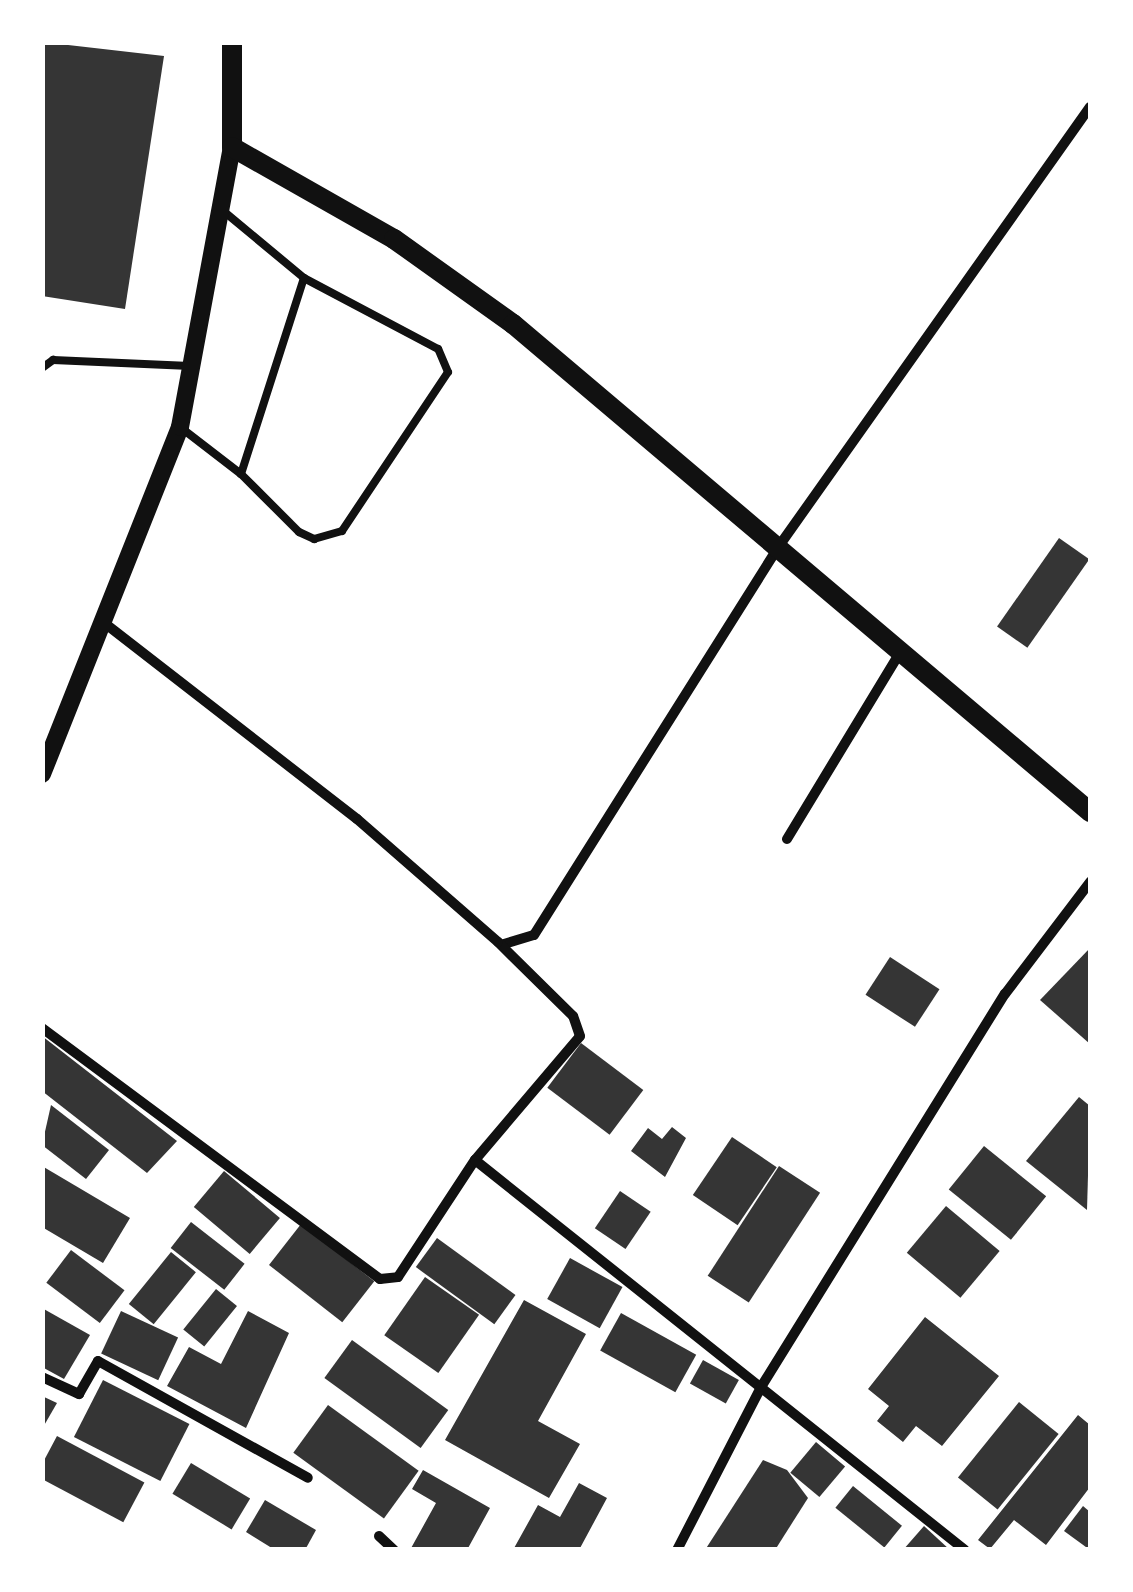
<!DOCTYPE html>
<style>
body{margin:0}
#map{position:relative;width:1133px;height:1592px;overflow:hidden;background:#fff;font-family:"Fira Sans",sans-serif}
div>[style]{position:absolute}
.building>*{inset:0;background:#353535;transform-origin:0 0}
.service>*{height:8px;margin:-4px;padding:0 4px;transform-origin:4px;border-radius:4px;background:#111}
.minor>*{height:10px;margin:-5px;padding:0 5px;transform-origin:5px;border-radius:5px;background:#111}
.tertiary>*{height:18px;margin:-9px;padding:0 9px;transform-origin:9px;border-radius:9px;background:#111}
.secondary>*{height:20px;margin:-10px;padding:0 10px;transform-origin:10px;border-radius:10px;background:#111}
span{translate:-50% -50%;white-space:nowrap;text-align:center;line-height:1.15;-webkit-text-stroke:10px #fff;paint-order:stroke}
.frame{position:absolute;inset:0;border:45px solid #fff;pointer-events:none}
</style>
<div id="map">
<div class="building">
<i style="clip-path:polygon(42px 42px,164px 56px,125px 309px,42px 296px)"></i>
<i style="left:1059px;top:538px;width:37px;height:108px;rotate:35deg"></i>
<i style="clip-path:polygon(1090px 948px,1090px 1044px,1040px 1000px)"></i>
<i style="left:890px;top:957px;width:59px;height:45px;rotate:33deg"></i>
<i style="clip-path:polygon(42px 1036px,177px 1141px,147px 1173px,42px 1091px)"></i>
<i style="left:581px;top:1043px;width:78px;height:56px;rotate:37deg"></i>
<i style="clip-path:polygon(1079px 1097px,1090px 1106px,1087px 1210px,1026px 1161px)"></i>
<i style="clip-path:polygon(51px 1105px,109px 1150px,86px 1179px,42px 1145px)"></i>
<i style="clip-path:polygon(672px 1127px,686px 1138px,665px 1177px,631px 1151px,648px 1128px,662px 1139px)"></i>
<i style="left:732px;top:1137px;width:54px;height:70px;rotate:34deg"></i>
<i style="left:984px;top:1146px;width:80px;height:56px;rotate:39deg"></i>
<i style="clip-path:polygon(42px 1166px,130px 1218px,103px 1263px,42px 1227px)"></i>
<i style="left:779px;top:1166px;width:49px;height:131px;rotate:33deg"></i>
<i style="left:224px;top:1171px;width:73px;height:47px;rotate:40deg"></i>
<i style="left:620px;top:1191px;width:37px;height:45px;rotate:34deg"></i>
<i style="left:946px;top:1206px;width:70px;height:61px;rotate:40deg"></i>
<i style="left:191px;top:1222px;width:68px;height:33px;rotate:38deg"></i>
<i style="left:301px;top:1224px;width:93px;height:52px;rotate:38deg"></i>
<i style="left:437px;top:1238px;width:97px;height:36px;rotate:36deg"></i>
<i style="left:71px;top:1250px;width:67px;height:41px;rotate:37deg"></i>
<i style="left:171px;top:1252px;width:32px;height:67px;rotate:39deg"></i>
<i style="left:570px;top:1258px;width:60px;height:47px;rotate:29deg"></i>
<i style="left:425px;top:1277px;width:66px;height:71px;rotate:35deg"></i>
<i style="left:216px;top:1289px;width:27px;height:52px;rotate:39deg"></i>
<i style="clip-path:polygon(524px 1300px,586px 1334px,538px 1421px,580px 1444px,549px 1498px,445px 1440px)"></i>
<i style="clip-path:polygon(42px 1308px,90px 1335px,64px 1379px,42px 1367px)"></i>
<i style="left:121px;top:1311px;width:63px;height:47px;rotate:25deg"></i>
<i style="clip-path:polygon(248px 1311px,289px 1333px,246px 1428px,167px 1386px,189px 1347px,221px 1364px)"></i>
<i style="left:621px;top:1313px;width:86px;height:43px;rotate:29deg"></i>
<i style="clip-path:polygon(925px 1317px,999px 1376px,942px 1446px,916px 1426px,903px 1442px,877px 1421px,889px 1406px,868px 1389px)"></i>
<i style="left:352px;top:1340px;width:119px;height:47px;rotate:36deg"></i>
<i style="left:703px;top:1360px;width:41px;height:27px;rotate:29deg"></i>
<i style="left:103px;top:1380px;width:97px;height:64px;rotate:27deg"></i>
<i style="clip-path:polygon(42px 1396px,57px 1403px,42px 1429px)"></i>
<i style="left:1019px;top:1402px;width:51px;height:97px;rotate:39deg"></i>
<i style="left:328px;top:1405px;width:112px;height:59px;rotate:36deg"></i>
<i style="clip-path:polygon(1078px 1415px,1090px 1425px,1090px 1487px,1046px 1545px,1014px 1520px,990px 1549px,978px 1540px)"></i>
<i style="left:57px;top:1436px;width:99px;height:45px;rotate:28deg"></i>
<i style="left:816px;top:1442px;width:38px;height:40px;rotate:40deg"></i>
<i style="clip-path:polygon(763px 1460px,787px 1470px,808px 1498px,775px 1550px,705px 1550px)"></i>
<i style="left:191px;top:1463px;width:69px;height:36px;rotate:31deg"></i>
<i style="clip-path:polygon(423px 1470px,490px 1508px,467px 1550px,410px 1550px,436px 1503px,412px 1489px)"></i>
<i style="clip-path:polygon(579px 1483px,607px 1498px,579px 1550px,513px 1550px,538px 1505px,560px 1517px)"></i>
<i style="left:853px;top:1486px;width:63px;height:28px;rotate:39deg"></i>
<i style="clip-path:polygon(265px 1500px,316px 1530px,305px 1550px,275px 1550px,246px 1532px)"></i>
<i style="clip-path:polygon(1083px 1506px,1090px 1512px,1090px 1550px,1064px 1531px)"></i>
<i style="clip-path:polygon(924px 1526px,950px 1550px,903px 1550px)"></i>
</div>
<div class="service">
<i style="left:42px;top:368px;width:14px;rotate:-36deg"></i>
<i style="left:53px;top:360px;width:137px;rotate:2.5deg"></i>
<i style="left:180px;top:427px;width:77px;rotate:37.6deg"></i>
<i style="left:241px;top:474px;width:206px;rotate:-72.2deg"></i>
<i style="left:304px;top:278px;width:107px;rotate:-140.3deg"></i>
<i style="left:241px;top:474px;width:82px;rotate:45deg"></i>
<i style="left:299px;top:532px;width:17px;rotate:25deg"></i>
<i style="left:314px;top:539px;width:29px;rotate:-16deg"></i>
<i style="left:342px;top:531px;width:191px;rotate:-56.3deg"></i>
<i style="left:448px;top:372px;width:25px;rotate:-113deg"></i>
<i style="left:438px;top:349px;width:152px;rotate:-152.1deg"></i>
</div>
<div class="minor">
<i style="left:787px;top:839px;width:220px;rotate:-58.8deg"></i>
<i style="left:504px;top:944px;width:31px;rotate:-17deg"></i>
<i style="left:534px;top:935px;width:460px;rotate:-57.8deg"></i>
<i style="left:779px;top:546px;width:538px;rotate:-54.69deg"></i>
<i style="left:42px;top:1028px;width:421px;rotate:36.6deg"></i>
<i style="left:380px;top:1279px;width:18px;rotate:-6deg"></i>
<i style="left:398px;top:1277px;width:140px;rotate:-56.7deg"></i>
<i style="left:475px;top:1160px;width:162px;rotate:-49.7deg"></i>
<i style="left:580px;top:1036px;width:21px;rotate:-109deg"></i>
<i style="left:573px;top:1016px;width:105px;rotate:-135.4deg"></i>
<i style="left:498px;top:942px;width:187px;rotate:-138.9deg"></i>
<i style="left:357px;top:819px;width:316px;rotate:-142.2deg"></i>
<i style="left:475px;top:1160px;width:626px;rotate:38.52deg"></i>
<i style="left:42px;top:1377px;width:41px;rotate:24.7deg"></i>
<i style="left:79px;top:1394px;width:38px;rotate:-60deg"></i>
<i style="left:98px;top:1361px;width:240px;rotate:29.1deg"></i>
<i style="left:379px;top:1536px;width:21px;rotate:43deg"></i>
<i style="left:677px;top:1550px;width:183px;rotate:-62.7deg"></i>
<i style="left:761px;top:1387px;width:463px;rotate:-58.2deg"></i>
<i style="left:1005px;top:994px;width:141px;rotate:-52.8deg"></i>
</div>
<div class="tertiary">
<i style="left:42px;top:774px;width:373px;rotate:-68.3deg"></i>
<i style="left:180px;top:427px;width:285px;rotate:-79.5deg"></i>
</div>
<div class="secondary">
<i style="left:232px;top:42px;width:105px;rotate:90deg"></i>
<i style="left:232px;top:147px;width:186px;rotate:29.6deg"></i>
<i style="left:394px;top:239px;width:146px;rotate:35.5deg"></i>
<i style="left:513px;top:324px;width:756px;rotate:40.22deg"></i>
</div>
<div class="frame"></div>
</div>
